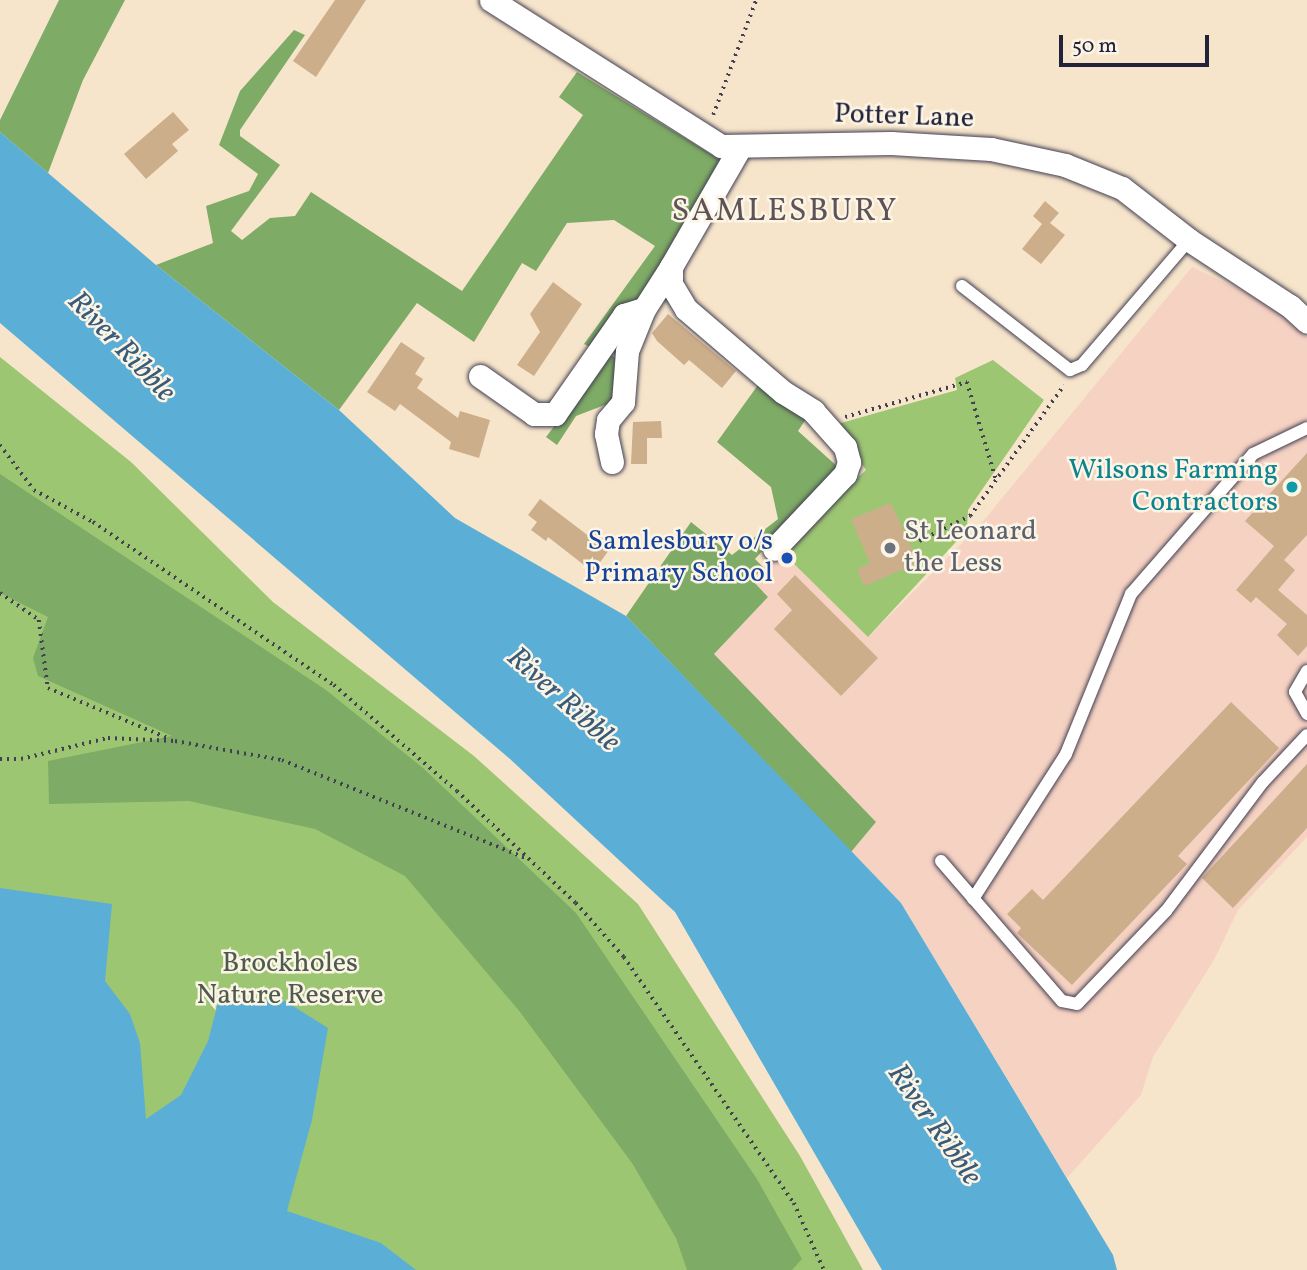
<!DOCTYPE html>
<style>
body{margin:0}
#map{position:relative;width:1307px;height:1270px;overflow:hidden;background:#f7e5cb;font-family:Vollkorn,serif}
div>[style]{position:absolute}
.built>*{inset:0;background:#f6d2c3}
.green>*{inset:0;background:#9dc673}
.forest>*{inset:0;background:#7eab65}
.water>*{inset:0;background:#5bafd7}
.building>*{inset:0;background:#cdae8a}
.path>*{height:3.5px;margin-top:-1.75px;transform-origin:0;background:repeating-linear-gradient(90deg,#423f51 0 2px,transparent 0 7px)}
.roads{filter:drop-shadow(0 0 2px #423f51) drop-shadow(0 0 2px #423f51)}
.lane>*{height:12px;margin:-6px;padding:0 6px;transform-origin:6px;border-radius:6px;background:#fff}
.street>*{height:23px;margin:-11.5px;padding:0 11.5px;transform-origin:11.5px;border-radius:11.5px;background:#fff}
.dots>*{width:19px;height:19px;translate:-50% -50%;box-sizing:border-box;border:4px solid #fcf5e5;border-radius:50%}
span{translate:-50% -50%;white-space:nowrap;text-align:center;line-height:1.15;-webkit-text-stroke:5px #fcf5e5;paint-order:stroke}
.street-label{font-size:28px;color:#22223b}
.culture-label{font-size:28px;color:#0d838f}
.right{translate:-100% -50%;text-align:right}
.worship-label{font-size:28px;color:#5b616d}
.left{translate:0 -50%;text-align:left}
.transit-label{font-size:28px;color:#164399}
.park-label{font-size:28px;color:#4d5b4f}
.water-label{font-size:30px;color:#395a79;font-style:italic}
.quarter-label{font-size:32px;color:#5e5357;letter-spacing:2px}
.scale{position:absolute;left:1059px;top:35px;width:150px;height:32px;box-sizing:border-box;border:4px solid #22223b;border-top:0;padding-left:9px;font-size:21px;line-height:24px;white-space:nowrap;color:#22223b;-webkit-text-stroke:5px #fcf5e5;paint-order:stroke}
</style>
<div id="map">
<div class="built">
<i style="clip-path:polygon(1192px 267px,1264px 301px,1307px 337px,1307px 837px,1238px 910px,1214px 960px,1153px 1057px,1141px 1095px,1067px 1178px,901px 903px,851px 852px,876px 822px,714px 654px,768px 597px,752px 579px,780px 550px,868px 637px,980px 525px)"></i>
</div>
<div class="green">
<i style="clip-path:polygon(0 357px,131px 462px,273px 602px,474px 756px,638px 904px,800px 1156px,863px 1270px,0 1270px)"></i>
<i style="clip-path:polygon(993px 360px,1044px 400px,968px 510px,967px 530px,868px 637px,780px 550px,866px 470px,834px 425px,957px 390px,955px 378px)"></i>
</div>
<div class="forest">
<i style="clip-path:polygon(59px 0,125px 0,83px 80px,48px 173px,0 132px,0 120px)"></i>
<i style="clip-path:polygon(294px 30px,305px 35px,240px 130px,240px 136px,280px 165px,231px 231px,242px 240px,270px 218px,295px 216px,311px 192px,462px 291px,583px 115px,559px 97px,577px 72px,722px 161px,638px 302px,592px 348px,584px 344px,655px 246px,614px 220px,567px 223px,536px 271px,522px 263px,474px 342px,417px 303px,339px 410px,156px 265px,213px 243px,206px 206px,249px 191px,258px 174px,219px 145px,240px 91px)"></i>
<i style="clip-path:polygon(609px 354px,616px 358px,615px 401px,576px 416px,557px 445px,546px 437px)"></i>
<i style="clip-path:polygon(758px 385px,808px 416px,798px 431px,839px 468px,755px 559px,763px 567px,752px 580px,768px 597px,714px 654px,876px 822px,851px 852px,626px 616px,691px 522px,732px 555px,778px 519px,771px 487px,717px 442px)"></i>
<i style="clip-path:polygon(0 474px,326px 690px,423px 768px,576px 913px,757px 1179px,802px 1259px,792px 1270px,687px 1270px,676px 1238px,632px 1163px,520px 1012px,405px 876px,315px 829px,189px 801px,49px 804px,48px 761px,172px 736px,38px 676px,33px 658px,48px 617px,0 593px)"></i>
</div>
<div class="water">
<i style="clip-path:polygon(0 132px,156px 265px,339px 410px,455px 518px,626px 616px,901px 903px,1113px 1255px,1117px 1270px,882px 1270px,675px 912px,510px 759px,0 323px)"></i>
<i style="clip-path:polygon(0 888px,112px 904px,105px 981px,130px 1014px,140px 1043px,146px 1119px,181px 1095px,208px 1041px,220px 995px,285px 1001px,328px 1028px,312px 1120px,287px 1211px,381px 1243px,416px 1270px,0 1270px)"></i>
</div>
<div class="building">
<i style="clip-path:polygon(335px 0,366px 0,316px 77px,293px 61px)"></i>
<i style="clip-path:polygon(173px 112px,189px 130px,172px 144px,178px 151px,146px 179px,124px 154px)"></i>
<i style="clip-path:polygon(1045px 201px,1059px 213px,1050px 223px,1065px 235px,1041px 264px,1022px 249px,1042px 224px,1033px 216px)"></i>
<i style="clip-path:polygon(553px 282px,582px 304px,534px 376px,517px 365px,540px 332px,530px 314px)"></i>
<i style="clip-path:polygon(668px 314px,736px 371px,722px 388px,689px 360px,684px 365px,657px 341px,652px 333px)"></i>
<i style="clip-path:polygon(401px 342px,425px 358px,415px 374px,423px 379px,417px 388px,458px 418px,460px 411px,490px 420px,479px 458px,449px 449px,451px 442px,400px 404px,395px 411px,367px 392px)"></i>
<i style="clip-path:polygon(661px 421px,662px 438px,647px 438px,647px 464px,631px 464px,633px 422px)"></i>
<i style="clip-path:polygon(1307px 453px,1307px 535px,1284px 560px,1295px 570px,1278px 590px,1307px 615px,1307px 646px,1298px 656px,1277px 635px,1287px 624px,1256px 597px,1251px 603px,1236px 590px,1274px 546px,1245px 521px)"></i>
<i style="clip-path:polygon(540px 499px,590px 537px,594px 532px,612px 546px,593px 572px,548px 537px,546px 541px,531px 530px,537px 522px,528px 515px)"></i>
<i style="clip-path:polygon(891px 503px,918px 563px,864px 586px,857px 569px,870px 563px,851px 519px)"></i>
<i style="clip-path:polygon(795px 575px,878px 658px,841px 696px,774px 629px,792px 610px,777px 594px)"></i>
<i style="clip-path:polygon(1231px 702px,1279px 748px,1178px 856px,1187px 864px,1072px 985px,1017px 933px,1021px 928px,1007px 914px,1032px 889px,1043px 900px)"></i>
<i style="clip-path:polygon(1307px 764px,1307px 828px,1233px 908px,1202px 878px)"></i>
</div>
<div class="path">
<i style="left:713px;top:115px;width:123px;rotate:-69.5deg"></i>
<i style="left:845px;top:417px;width:127px;rotate:-16deg"></i>
<i style="left:967px;top:382px;width:101px;rotate:73.4deg"></i>
<i style="left:0;top:445px;width:56px;rotate:52.9deg"></i>
<i style="left:34px;top:490px;width:67px;rotate:28.5deg"></i>
<i style="left:93px;top:522px;width:291px;rotate:34.1deg"></i>
<i style="left:334px;top:685px;width:162px;rotate:40.8deg"></i>
<i style="left:457px;top:791px;width:163px;rotate:43.3deg"></i>
<i style="left:576px;top:903px;width:72px;rotate:48.4deg"></i>
<i style="left:624px;top:957px;width:299px;rotate:55.4deg"></i>
<i style="left:794px;top:1203px;width:73px;rotate:65.9deg"></i>
<i style="left:919px;top:541px;width:57px;rotate:-26.1deg"></i>
<i style="left:970px;top:516px;width:161px;rotate:-54.3deg"></i>
<i style="left:0;top:593px;width:47px;rotate:34.7deg"></i>
<i style="left:39px;top:620px;width:69px;rotate:82.5deg"></i>
<i style="left:48px;top:688px;width:132px;rotate:22.7deg"></i>
<i style="left:0;top:759px;width:21px"></i>
<i style="left:21px;top:759px;width:89px;rotate:-13.6deg"></i>
<i style="left:108px;top:738px;width:67px;rotate:2.6deg"></i>
<i style="left:175px;top:741px;width:109px;rotate:10.1deg"></i>
<i style="left:282px;top:760px;width:265px;rotate:21.9deg"></i>
</div>
<div class="roads">
<div class="lane">
<i style="left:962px;top:286px;width:137px;rotate:37.9deg"></i>
<i style="left:1070px;top:370px;width:13px;rotate:-23deg"></i>
<i style="left:1082px;top:365px;width:165px;rotate:-49.4deg"></i>
<i style="left:1307px;top:671px;width:24px;rotate:120deg"></i>
<i style="left:1295px;top:692px;width:25px;rotate:61deg"></i>
<i style="left:941px;top:861px;width:185px;rotate:49.2deg"></i>
<i style="left:1062px;top:1001px;width:15px;rotate:11deg"></i>
<i style="left:1077px;top:1004px;width:129px;rotate:-46.3deg"></i>
<i style="left:1166px;top:911px;width:161px;rotate:-53.1deg"></i>
<i style="left:1263px;top:782px;width:64px;rotate:-46.9deg"></i>
<i style="left:973px;top:899px;width:172px;rotate:-57.3deg"></i>
<i style="left:1066px;top:754px;width:173px;rotate:-67.9deg"></i>
<i style="left:1131px;top:594px;width:186px;rotate:-48.9deg"></i>
<i style="left:1253px;top:454px;width:60px;rotate:-25.7deg"></i>
</div>
<div class="street">
<i style="left:491px;top:0;width:272px;rotate:32.4deg"></i>
<i style="left:721px;top:146px;width:170px;rotate:-1deg"></i>
<i style="left:891px;top:143px;width:100px;rotate:3.4deg"></i>
<i style="left:991px;top:149px;width:76px;rotate:12.2deg"></i>
<i style="left:1065px;top:165px;width:61px;rotate:22deg"></i>
<i style="left:1122px;top:188px;width:85px;rotate:37.8deg"></i>
<i style="left:1189px;top:240px;width:121px;rotate:33.2deg"></i>
<i style="left:1290px;top:306px;width:23px;rotate:43deg"></i>
<i style="left:739px;top:149px;width:136px;rotate:120deg"></i>
<i style="left:671px;top:267px;width:17px;rotate:90deg"></i>
<i style="left:671px;top:284px;width:29px;rotate:59deg"></i>
<i style="left:686px;top:309px;width:128px;rotate:40.6deg"></i>
<i style="left:783px;top:392px;width:36px;rotate:32deg"></i>
<i style="left:813px;top:411px;width:48px;rotate:48.4deg"></i>
<i style="left:845px;top:447px;width:16px;rotate:75deg"></i>
<i style="left:849px;top:462px;width:13px;rotate:108deg"></i>
<i style="left:845px;top:474px;width:103px;rotate:133.4deg"></i>
<i style="left:480px;top:376px;width:66px;rotate:35.1deg"></i>
<i style="left:534px;top:414px;width:21px"></i>
<i style="left:555px;top:414px;width:121px;rotate:-55.1deg"></i>
<i style="left:624px;top:315px;width:21px;rotate:-17deg"></i>
<i style="left:612px;top:462px;width:29px;rotate:-102deg"></i>
<i style="left:606px;top:434px;width:14px;rotate:-82deg"></i>
<i style="left:608px;top:420px;width:23px;rotate:-50deg"></i>
<i style="left:623px;top:402px;width:51px;rotate:-85.5deg"></i>
<i style="left:627px;top:351px;width:45px;rotate:-68deg"></i>
<i style="left:644px;top:309px;width:50px;rotate:-57.3deg"></i>
</div>
</div>
<div class="dots">
<i style="left:1292px;top:487px;background:#0f9aa8"></i>
<i style="left:890px;top:548px;background:#6b7280"></i>
<i style="left:787px;top:558px;background:#1a4fb4"></i>
</div>
<div class="street-label">
<span style="left:904px;top:117px;rotate:2deg">Potter Lane</span>
</div>
<div class="culture-label">
<span class="right" style="left:1278px;top:487px">Wilsons Farming<br>Contractors</span>
</div>
<div class="worship-label">
<span class="left" style="left:904px;top:548px">St Leonard<br>the Less</span>
</div>
<div class="transit-label">
<span class="right" style="left:773px;top:558px">Samlesbury o/s<br>Primary School</span>
</div>
<div class="park-label">
<span style="left:290px;top:980px">Brockholes<br>Nature Reserve</span>
</div>
<div class="water-label">
<span style="left:121px;top:347px;rotate:46deg">River Ribble</span>
<span style="left:563px;top:700px;rotate:42deg">River Ribble</span>
<span style="left:934px;top:1125px;rotate:55deg">River Ribble</span>
</div>
<div class="quarter-label">
<span style="left:785px;top:212px">SAMLESBURY</span>
</div>
<div class="scale">50 m</div>
</div>
